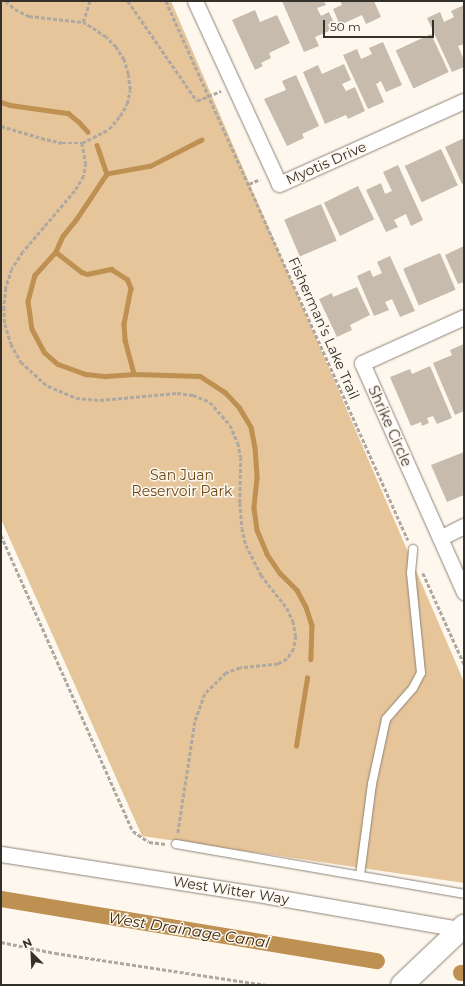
<!DOCTYPE html>
<meta charset="utf-8">
<style>
body{margin:0}
#map{position:relative;width:465px;height:986px;overflow:hidden;background:#fef7ee;font-family:Montserrat,sans-serif}
div>[style]{position:absolute}
.green>*{inset:0;background:#e7c59a}
.stream>*{height:4.5px;margin:-2.25px;padding:0 2.25px;transform-origin:2.25px;border-radius:2.25px;background:#be9051}
.canal>*{height:16px;margin:-8px;padding:0 8px;transform-origin:8px;border-radius:8px;background:#be9051}
.building>*{inset:0;background:#c6bbad;transform-origin:0 0}
.path>*{height:2.5px;margin-top:-1.25px;transform-origin:0;background:repeating-linear-gradient(90deg,#aea8a1 0 4px,transparent 0 6px)}
.roads{filter:drop-shadow(0 0 1px #8e8376) drop-shadow(0 0 1px #8e8376)}
.service>*{height:8px;margin:-4px;padding:0 4px;transform-origin:4px;border-radius:4px;background:#fff}
.minor>*{height:15px;margin:-7.5px;padding:0 7.5px;transform-origin:7.5px;border-radius:7.5px;background:#fff}
.secondary>*{height:22px;margin:-11px;padding:0 11px;transform-origin:11px;border-radius:11px;background:#fff}
span{translate:-50% -50%;white-space:nowrap;text-align:center;line-height:1.15;-webkit-text-stroke:3px #fef7ee;paint-order:stroke}
.street-label{font-size:14px;color:#34302a}
.park-label{font-size:14px;color:#694818}
.water-label{font-size:15px;color:#3c280c;font-style:italic}
.frame{position:absolute;inset:0;border:2px solid #34302a;pointer-events:none}
.north{position:absolute;left:12px;top:934px;width:40px;height:40px;-webkit-text-stroke:3px #fef7ee;paint-order:stroke;rotate:336deg;font-size:11px;font-weight:700;line-height:16px;text-align:center;color:#34302a}
.north::after{content:'';display:block;margin:auto;width:14px;height:18px;background:#34302a;clip-path:polygon(50% 0,100% 100%,50% 72%,0 100%)}
.scale{position:absolute;left:323px;top:20px;width:111px;height:18px;box-sizing:border-box;border:2px solid #34302a;border-top:0;padding-left:5px;font-size:12px;line-height:14px;white-space:nowrap;color:#34302a;-webkit-text-stroke:3px #fef7ee;paint-order:stroke}
</style>
<div id="map">
<div class="green">
<i style="clip-path:polygon(1px 1px,171px 1px,464px 682px,464px 883px,142px 836px,1px 519px)"></i>
</div>
<div class="stream">
<i style="left:1px;top:102px;width:9px;rotate:18deg"></i>
<i style="left:10px;top:105px;width:59px;rotate:7.9deg"></i>
<i style="left:68px;top:113px;width:14px;rotate:39deg"></i>
<i style="left:79px;top:122px;width:13px;rotate:48deg"></i>
<i style="left:202px;top:140px;width:57px;rotate:153deg"></i>
<i style="left:151px;top:166px;width:45px;rotate:169.7deg"></i>
<i style="left:107px;top:174px;width:54px;rotate:123.7deg"></i>
<i style="left:77px;top:219px;width:22px;rotate:129deg"></i>
<i style="left:63px;top:236px;width:17px;rotate:114deg"></i>
<i style="left:56px;top:252px;width:31px;rotate:132deg"></i>
<i style="left:35px;top:275px;width:27px;rotate:105deg"></i>
<i style="left:28px;top:301px;width:28px;rotate:82deg"></i>
<i style="left:32px;top:329px;width:26px;rotate:62deg"></i>
<i style="left:44px;top:352px;width:18px;rotate:41deg"></i>
<i style="left:58px;top:364px;width:30px;rotate:20deg"></i>
<i style="left:86px;top:374px;width:20px;rotate:6deg"></i>
<i style="left:106px;top:376px;width:28px;rotate:-4deg"></i>
<i style="left:134px;top:374px;width:66px;rotate:1.7deg"></i>
<i style="left:200px;top:376px;width:30px;rotate:33deg"></i>
<i style="left:225px;top:392px;width:21px;rotate:47deg"></i>
<i style="left:239px;top:407px;width:23px;rotate:59deg"></i>
<i style="left:251px;top:427px;width:20px;rotate:79deg"></i>
<i style="left:255px;top:447px;width:31px;rotate:86deg"></i>
<i style="left:257px;top:478px;width:30px;rotate:96deg"></i>
<i style="left:254px;top:508px;width:22px;rotate:82deg"></i>
<i style="left:257px;top:530px;width:26px;rotate:67deg"></i>
<i style="left:267px;top:554px;width:23px;rotate:56deg"></i>
<i style="left:280px;top:573px;width:24px;rotate:45deg"></i>
<i style="left:297px;top:590px;width:19px;rotate:62deg"></i>
<i style="left:306px;top:607px;width:19px;rotate:72deg"></i>
<i style="left:312px;top:625px;width:34px;rotate:92deg"></i>
<i style="left:97px;top:145px;width:31px;rotate:71deg"></i>
<i style="left:56px;top:252px;width:33px;rotate:38deg"></i>
<i style="left:82px;top:272px;width:5px;rotate:22deg"></i>
<i style="left:87px;top:274px;width:25px;rotate:-12deg"></i>
<i style="left:111px;top:269px;width:19px;rotate:32deg"></i>
<i style="left:127px;top:279px;width:10px;rotate:66deg"></i>
<i style="left:131px;top:288px;width:37px;rotate:101deg"></i>
<i style="left:124px;top:324px;width:16px;rotate:86deg"></i>
<i style="left:125px;top:340px;width:35px;rotate:75deg"></i>
<i style="left:296px;top:746px;width:69px;rotate:-80.8deg"></i>
</div>
<div class="canal">
<i style="left:1px;top:899px;width:381px;rotate:9.4deg"></i>
<i style="left:461px;top:973px;width:3px"></i>
</div>
<div class="building">
<i style="clip-path:polygon(282px 1px,324px 1px,326px 5px,317px 8px,321px 16px,329px 12px,336px 28px,315px 37px,319px 46px,304px 52px)"></i>
<i style="clip-path:polygon(340px 1px,374px 1px,381px 17px,366px 24px,362px 15px,340px 25px,333px 9px,342px 5px)"></i>
<i style="clip-path:polygon(464px 5px,464px 44px,458px 46px,464px 60px,464px 67px,452px 72px,427px 18px,440px 12px,444px 22px,454px 17px,451px 11px)"></i>
<i style="clip-path:polygon(255px 10px,260px 22px,277px 15px,290px 43px,269px 53px,271px 58px,261px 63px,263px 66px,255px 70px,232px 20px)"></i>
<i style="left:431px;top:34px;width:42px;height:39px;rotate:65deg"></i>
<i style="clip-path:polygon(383px 42px,402px 85px,386px 92px,381px 81px,376px 84px,384px 102px,368px 109px,343px 55px,357px 49px,361px 59px,372px 54px,369px 48px)"></i>
<i style="clip-path:polygon(344px 64px,351px 80px,342px 84px,346px 91px,355px 87px,365px 111px,348px 119px,346px 115px,325px 124px,303px 72px,318px 65px,322px 74px)"></i>
<i style="clip-path:polygon(296px 75px,319px 126px,302px 134px,304px 138px,287px 146px,264px 99px,286px 90px,282px 81px)"></i>
<i style="clip-path:polygon(464px 138px,464px 183px,462px 184px,445px 147px)"></i>
<i style="left:441px;top:149px;width:40px;height:40px;rotate:65deg"></i>
<i style="clip-path:polygon(398px 165px,423px 220px,411px 226px,406px 214px,394px 220px,398px 227px,386px 232px,366px 190px,381px 183px,385px 194px,392px 191px,383px 172px)"></i>
<i style="left:358px;top:186px;width:37px;height:38px;rotate:64deg"></i>
<i style="left:321px;top:204px;width:40px;height:40px;rotate:67deg"></i>
<i style="clip-path:polygon(464px 246px,464px 282px,458px 284px,445px 255px)"></i>
<i style="left:440px;top:253px;width:40px;height:40px;rotate:67deg"></i>
<i style="clip-path:polygon(390px 256px,415px 311px,400px 317px,392px 299px,385px 302px,389px 310px,374px 316px,357px 276px,370px 270px,373px 277px,382px 273px,377px 262px)"></i>
<i style="clip-path:polygon(357px 287px,370px 315px,350px 325px,352px 330px,337px 337px,319px 299px,332px 293px,333px 297px)"></i>
<i style="clip-path:polygon(464px 344px,464px 411px,455px 415px,433px 363px,452px 355px,450px 350px)"></i>
<i style="clip-path:polygon(430px 366px,452px 418px,437px 424px,433px 416px,427px 418px,429px 423px,422px 426px,421px 422px,411px 426px,390px 377px,410px 369px,412px 374px)"></i>
<i style="clip-path:polygon(464px 452px,464px 495px,447px 502px,431px 465px)"></i>
</div>
<div class="path">
<i style="left:6px;top:1px;width:12px;rotate:42deg"></i>
<i style="left:15px;top:9px;width:16px;rotate:27deg"></i>
<i style="left:29px;top:16px;width:54px;rotate:6.3deg"></i>
<i style="left:83px;top:22px;width:22px;rotate:-72deg"></i>
<i style="left:128px;top:1px;width:121px;rotate:55.4deg"></i>
<i style="left:197px;top:101px;width:26px;rotate:-23deg"></i>
<i style="left:166px;top:1px;width:591px;rotate:65.82deg"></i>
<i style="left:1px;top:126px;width:42px;rotate:16.7deg"></i>
<i style="left:41px;top:138px;width:22px;rotate:13deg"></i>
<i style="left:62px;top:143px;width:20px"></i>
<i style="left:82px;top:143px;width:20px;rotate:79deg"></i>
<i style="left:86px;top:163px;width:13px;rotate:99deg"></i>
<i style="left:84px;top:176px;width:17px;rotate:121deg"></i>
<i style="left:75px;top:191px;width:80px;rotate:130.4deg"></i>
<i style="left:23px;top:252px;width:20px;rotate:123deg"></i>
<i style="left:12px;top:269px;width:20px;rotate:108deg"></i>
<i style="left:6px;top:288px;width:19px;rotate:96deg"></i>
<i style="left:4px;top:307px;width:17px;rotate:87deg"></i>
<i style="left:5px;top:324px;width:21px;rotate:73deg"></i>
<i style="left:11px;top:344px;width:21px;rotate:61deg"></i>
<i style="left:21px;top:362px;width:36px;rotate:42deg"></i>
<i style="left:48px;top:386px;width:30px;rotate:23deg"></i>
<i style="left:76px;top:398px;width:24px;rotate:5deg"></i>
<i style="left:100px;top:400px;width:77px;rotate:-5.2deg"></i>
<i style="left:177px;top:393px;width:16px;rotate:7deg"></i>
<i style="left:193px;top:395px;width:18px;rotate:22deg"></i>
<i style="left:210px;top:402px;width:30px;rotate:49deg"></i>
<i style="left:230px;top:425px;width:20px;rotate:66deg"></i>
<i style="left:238px;top:443px;width:14px;rotate:78deg"></i>
<i style="left:241px;top:457px;width:46px;rotate:91.2deg"></i>
<i style="left:240px;top:503px;width:25px;rotate:85deg"></i>
<i style="left:242px;top:528px;width:17px;rotate:77deg"></i>
<i style="left:246px;top:545px;width:34px;rotate:63deg"></i>
<i style="left:261px;top:575px;width:42px;rotate:51.8deg"></i>
<i style="left:287px;top:608px;width:14px;rotate:65deg"></i>
<i style="left:293px;top:621px;width:15px;rotate:79deg"></i>
<i style="left:296px;top:636px;width:13px;rotate:99deg"></i>
<i style="left:294px;top:649px;width:12px;rotate:125deg"></i>
<i style="left:287px;top:659px;width:10px;rotate:151deg"></i>
<i style="left:278px;top:664px;width:38px;rotate:174deg"></i>
<i style="left:240px;top:668px;width:15px;rotate:160deg"></i>
<i style="left:226px;top:673px;width:30px;rotate:135deg"></i>
<i style="left:205px;top:694px;width:30px;rotate:110deg"></i>
<i style="left:195px;top:722px;width:112px;rotate:98.7deg"></i>
<i style="left:82px;top:143px;width:30px;rotate:-27deg"></i>
<i style="left:109px;top:129px;width:17px;rotate:-50deg"></i>
<i style="left:120px;top:116px;width:14px;rotate:-60deg"></i>
<i style="left:127px;top:104px;width:14px;rotate:-78deg"></i>
<i style="left:130px;top:90px;width:16px;rotate:-97deg"></i>
<i style="left:128px;top:74px;width:15px;rotate:-106deg"></i>
<i style="left:124px;top:60px;width:15px;rotate:-122deg"></i>
<i style="left:116px;top:47px;width:14px;rotate:-135deg"></i>
<i style="left:106px;top:37px;width:27px;rotate:-147deg"></i>
<i style="left:249px;top:184px;width:12px;rotate:-24deg"></i>
<i style="left:1px;top:535px;width:324px;rotate:66deg"></i>
<i style="left:133px;top:831px;width:19px;rotate:35deg"></i>
<i style="left:149px;top:842px;width:17px;rotate:7deg"></i>
<i style="left:423px;top:573px;width:100px;rotate:65.7deg"></i>
<i style="left:1px;top:942px;width:55px;rotate:11.5deg"></i>
<i style="left:55px;top:953px;width:213px;rotate:8.6deg"></i>
</div>
<div class="roads">
<div class="service">
<i style="left:176px;top:844px;width:292px;rotate:9.8deg"></i>
<i style="left:360px;top:875px;width:92px;rotate:-82.5deg"></i>
<i style="left:372px;top:784px;width:66px;rotate:-77.8deg"></i>
<i style="left:386px;top:719px;width:41px;rotate:-48.9deg"></i>
<i style="left:413px;top:688px;width:17px;rotate:-62deg"></i>
<i style="left:421px;top:673px;width:100px;rotate:-95.7deg"></i>
<i style="left:411px;top:573px;width:24px;rotate:-85deg"></i>
</div>
<div class="minor">
<i style="left:195px;top:1px;width:201px;rotate:65.3deg"></i>
<i style="left:279px;top:184px;width:203px;rotate:-24.2deg"></i>
<i style="left:464px;top:317px;width:112px;rotate:155.7deg"></i>
<i style="left:362px;top:363px;width:251px;rotate:66deg"></i>
<i style="left:440px;top:538px;width:27px;rotate:-27deg"></i>
<i style="left:1px;top:854px;width:271px;rotate:8.9deg"></i>
<i style="left:269px;top:896px;width:194px;rotate:9.8deg"></i>
</div>
<div class="secondary">
<i style="left:402px;top:985px;width:86px;rotate:-43.6deg"></i>
</div>
</div>
<div class="street-label">
<span style="left:326px;top:163px;rotate:-24deg">Myotis Drive</span>
<span style="left:324px;top:328px;rotate:66deg">Fisherman’s Lake Trail</span>
<span style="left:390px;top:426px;rotate:66deg">Shrike Circle</span>
<span style="left:231px;top:890px;rotate:9deg">West Witter Way</span>
</div>
<div class="park-label">
<span style="left:182px;top:483px">San Juan<br>Reservoir Park</span>
</div>
<div class="water-label">
<span style="left:189px;top:930px;rotate:9deg">West Drainage Canal</span>
</div>
<div class="frame"></div>
<div class="north">N</div>
<div class="scale">50 m</div>
</div>
